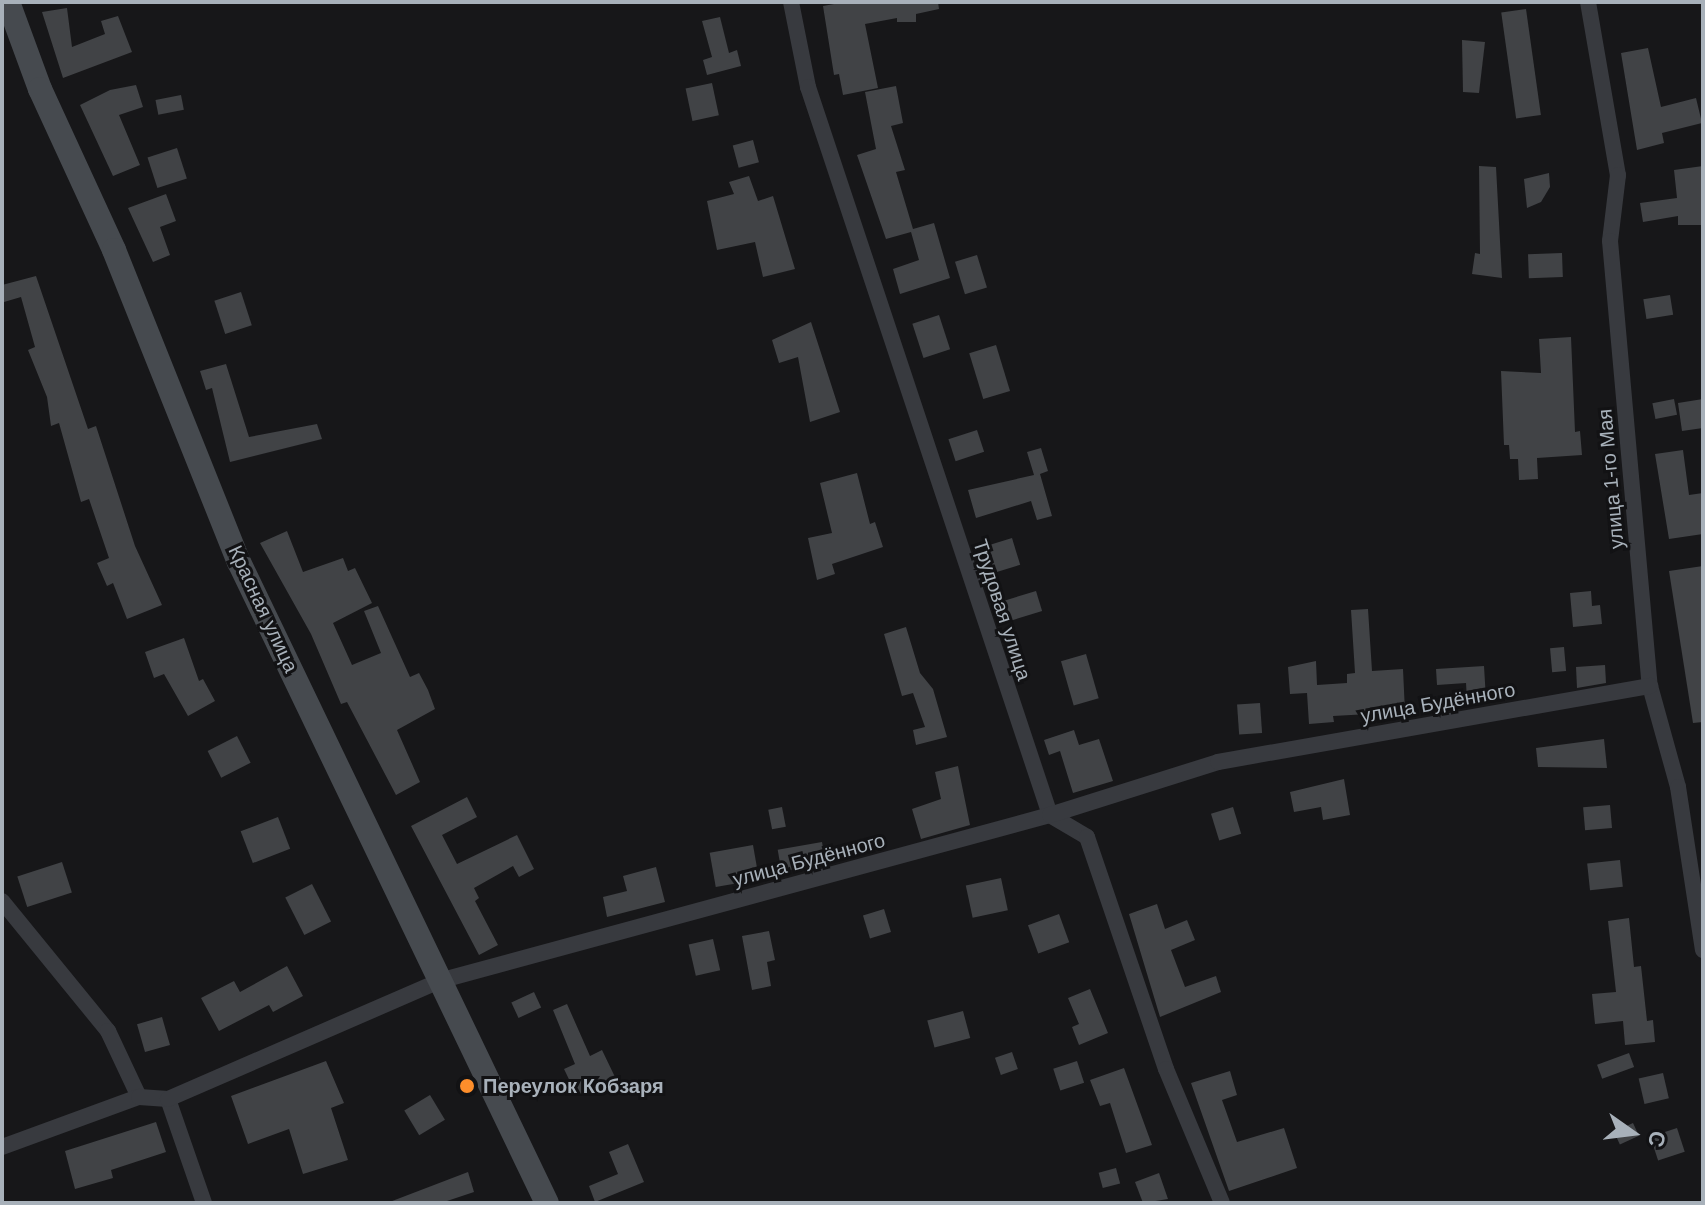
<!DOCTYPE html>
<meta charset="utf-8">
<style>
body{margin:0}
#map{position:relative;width:1705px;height:1205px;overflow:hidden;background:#171719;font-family:Helvetica,sans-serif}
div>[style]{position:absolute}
.building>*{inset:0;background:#414346;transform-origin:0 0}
.street>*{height:16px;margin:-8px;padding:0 8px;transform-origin:8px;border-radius:8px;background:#383a3f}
.secondary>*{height:24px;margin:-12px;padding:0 12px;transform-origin:12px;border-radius:12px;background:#464a4f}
.dots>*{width:22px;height:22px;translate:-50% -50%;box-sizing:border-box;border:4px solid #121214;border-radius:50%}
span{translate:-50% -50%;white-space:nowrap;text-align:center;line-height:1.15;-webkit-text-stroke:6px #121214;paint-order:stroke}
.street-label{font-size:20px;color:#a8b1ba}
.poi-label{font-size:20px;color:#a8b1ba;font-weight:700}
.left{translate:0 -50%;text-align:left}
.frame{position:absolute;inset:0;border:4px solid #a8b1ba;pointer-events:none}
.north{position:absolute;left:1593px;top:1093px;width:80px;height:80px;-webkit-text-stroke:6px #121214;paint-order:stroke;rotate:104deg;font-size:22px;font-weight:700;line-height:32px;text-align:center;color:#a8b1ba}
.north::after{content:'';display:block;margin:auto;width:28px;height:36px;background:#a8b1ba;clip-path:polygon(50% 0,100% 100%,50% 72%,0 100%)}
</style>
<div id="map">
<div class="building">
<i style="clip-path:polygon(845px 2px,938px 2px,939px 9px,916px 14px,916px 22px,897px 22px,897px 18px,865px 24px,878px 88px,843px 95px,839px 74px,834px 75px,823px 6px)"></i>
<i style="clip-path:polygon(67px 8px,72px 47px,105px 34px,101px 21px,118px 16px,132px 52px,63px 78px,42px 12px)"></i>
<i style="left:1526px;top:9px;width:107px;height:25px;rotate:82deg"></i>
<i style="clip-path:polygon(720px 17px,729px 53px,737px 50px,741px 66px,707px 75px,703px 60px,712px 57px,702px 21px)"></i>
<i style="clip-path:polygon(1462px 40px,1485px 42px,1479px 93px,1463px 92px)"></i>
<i style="clip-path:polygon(1648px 48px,1661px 107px,1696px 98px,1702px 123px,1662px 133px,1664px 143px,1637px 150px,1621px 53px)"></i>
<i style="left:712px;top:83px;width:33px;height:27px;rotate:78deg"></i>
<i style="clip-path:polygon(136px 85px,143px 107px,119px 115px,140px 165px,113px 176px,80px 105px,110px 90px)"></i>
<i style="clip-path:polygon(896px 86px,903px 123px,891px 126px,905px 170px,896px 172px,913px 229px,934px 223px,950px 278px,900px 294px,893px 269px,919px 260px,911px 232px,886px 239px,857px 155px,876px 149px,865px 92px)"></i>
<i style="left:181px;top:95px;width:15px;height:26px;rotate:79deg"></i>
<i style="left:753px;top:140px;width:23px;height:21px;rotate:75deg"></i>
<i style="left:177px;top:148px;width:32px;height:31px;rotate:72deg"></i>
<i style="clip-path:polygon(1479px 166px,1496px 167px,1502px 278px,1472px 274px,1475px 253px,1480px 254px)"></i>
<i style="clip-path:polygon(1703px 166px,1703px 225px,1678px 225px,1678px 216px,1643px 222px,1640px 203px,1677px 198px,1674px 170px)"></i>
<i style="clip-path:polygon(1549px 173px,1550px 187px,1541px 202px,1527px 208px,1524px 179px)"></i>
<i style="clip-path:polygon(749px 176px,758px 201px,773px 196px,795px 269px,763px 277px,755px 242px,717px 250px,707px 201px,734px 194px,729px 182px)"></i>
<i style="clip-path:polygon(166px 194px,176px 221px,160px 227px,170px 255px,153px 262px,128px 208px)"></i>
<i style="left:1562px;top:253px;width:24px;height:34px;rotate:88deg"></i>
<i style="left:977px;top:255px;width:34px;height:23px;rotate:73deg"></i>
<i style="clip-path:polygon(36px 276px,88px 429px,96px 426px,135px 546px,162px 605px,127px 619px,113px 583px,107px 586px,97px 563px,109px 558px,89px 499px,81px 502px,59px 423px,51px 426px,47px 397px,28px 350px,35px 347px,21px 297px,4px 302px,2px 293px,2px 285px)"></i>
<i style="left:241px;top:292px;width:35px;height:28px;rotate:72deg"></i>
<i style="left:1670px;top:295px;width:20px;height:27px;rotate:81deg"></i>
<i style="left:939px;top:315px;width:36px;height:28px;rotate:72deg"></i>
<i style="clip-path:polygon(811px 322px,840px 412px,810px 422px,798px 357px,779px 363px,772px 340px)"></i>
<i style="clip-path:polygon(1571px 337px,1575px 432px,1580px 431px,1582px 455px,1537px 458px,1538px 479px,1519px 480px,1518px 459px,1510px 459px,1509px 445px,1504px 445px,1501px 371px,1541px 373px,1539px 339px)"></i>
<i style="left:996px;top:345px;width:48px;height:28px;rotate:73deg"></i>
<i style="clip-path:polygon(226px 364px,249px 437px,317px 424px,322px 439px,230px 462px,212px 388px,206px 390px,200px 371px)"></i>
<i style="left:1674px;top:399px;width:16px;height:22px;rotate:79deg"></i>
<i style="clip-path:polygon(1703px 399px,1703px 428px,1682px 431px,1678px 403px)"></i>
<i style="left:977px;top:430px;width:23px;height:30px;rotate:72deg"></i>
<i style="clip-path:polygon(1041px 448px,1048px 471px,1040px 474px,1052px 516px,1037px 520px,1031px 501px,976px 518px,968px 490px,1034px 475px,1027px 452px)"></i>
<i style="clip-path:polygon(1683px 450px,1689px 495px,1703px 493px,1703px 534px,1669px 539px,1655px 454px)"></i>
<i style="clip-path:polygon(857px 473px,870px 524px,875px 522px,883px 547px,832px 564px,835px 574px,817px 580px,808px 538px,832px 533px,820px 483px)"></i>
<i style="clip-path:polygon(287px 531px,303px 572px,343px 558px,348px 571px,355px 568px,372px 603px,333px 623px,352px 665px,381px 653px,364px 611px,378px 606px,410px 677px,419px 673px,428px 690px,435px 709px,397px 730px,420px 782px,396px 795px,347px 702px,341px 704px,311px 634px,260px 543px)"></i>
<i style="left:1012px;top:538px;width:28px;height:27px;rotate:73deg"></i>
<i style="clip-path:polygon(1703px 566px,1703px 722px,1693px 723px,1669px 571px)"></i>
<i style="left:1036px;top:591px;width:21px;height:34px;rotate:73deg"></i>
<i style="clip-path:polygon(1591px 591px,1592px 606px,1600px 605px,1602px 624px,1573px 627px,1570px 593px)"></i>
<i style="clip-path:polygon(1368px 609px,1372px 671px,1403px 669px,1405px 712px,1333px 716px,1334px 722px,1309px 724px,1307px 693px,1290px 694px,1288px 667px,1316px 661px,1317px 685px,1347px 683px,1347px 674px,1355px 673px,1351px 610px)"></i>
<i style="clip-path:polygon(906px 627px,920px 673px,933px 689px,947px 737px,916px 745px,913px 730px,925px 727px,913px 693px,902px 696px,884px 634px)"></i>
<i style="clip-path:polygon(184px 638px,199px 681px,203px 679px,215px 701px,188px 716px,164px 674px,154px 678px,145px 652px)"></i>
<i style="left:1564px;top:647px;width:24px;height:14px;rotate:85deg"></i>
<i style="left:1086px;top:654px;width:46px;height:26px;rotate:74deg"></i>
<i style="clip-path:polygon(1605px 665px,1606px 683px,1577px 688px,1576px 667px)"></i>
<i style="clip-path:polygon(1484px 666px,1486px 699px,1467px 700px,1466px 683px,1437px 685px,1436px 669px)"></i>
<i style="left:1260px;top:703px;width:30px;height:23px;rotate:86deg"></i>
<i style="clip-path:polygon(1074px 730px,1079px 745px,1099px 739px,1113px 781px,1073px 793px,1060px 751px,1049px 755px,1044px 740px)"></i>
<i style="left:237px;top:736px;width:30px;height:33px;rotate:63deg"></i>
<i style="clip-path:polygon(1604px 739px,1607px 768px,1538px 767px,1536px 748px)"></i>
<i style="clip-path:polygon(958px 766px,970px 825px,921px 839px,912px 809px,941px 799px,935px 772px)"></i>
<i style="clip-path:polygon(1344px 779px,1350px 815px,1323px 820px,1321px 807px,1294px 812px,1290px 792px)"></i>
<i style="clip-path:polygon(467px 797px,477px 817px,442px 835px,457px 864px,517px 835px,534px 869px,519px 877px,513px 866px,474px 888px,479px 898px,475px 901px,498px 945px,479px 955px,411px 826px)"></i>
<i style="left:1610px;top:805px;width:23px;height:27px;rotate:85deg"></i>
<i style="left:782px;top:807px;width:20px;height:14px;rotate:79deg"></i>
<i style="left:1233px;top:807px;width:28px;height:23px;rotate:73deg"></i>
<i style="left:278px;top:817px;width:34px;height:40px;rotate:69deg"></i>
<i style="left:822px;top:842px;width:22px;height:45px;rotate:80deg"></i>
<i style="left:753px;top:845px;width:35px;height:44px;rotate:80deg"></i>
<i style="left:1620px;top:860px;width:27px;height:33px;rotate:84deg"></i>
<i style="left:62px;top:862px;width:32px;height:47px;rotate:72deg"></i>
<i style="clip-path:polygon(656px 867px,665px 902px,607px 917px,603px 897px,627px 891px,623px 876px)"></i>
<i style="left:1001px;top:878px;width:33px;height:36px;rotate:78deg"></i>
<i style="left:312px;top:884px;width:42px;height:30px;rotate:63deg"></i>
<i style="clip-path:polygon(1157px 904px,1165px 929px,1187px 920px,1195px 940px,1171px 950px,1185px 987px,1216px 976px,1221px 992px,1160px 1017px,1129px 914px)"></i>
<i style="left:884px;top:909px;width:24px;height:22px;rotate:73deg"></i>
<i style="left:1059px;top:914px;width:30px;height:33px;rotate:70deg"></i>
<i style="clip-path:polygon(1629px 918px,1634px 967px,1641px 966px,1647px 1021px,1653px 1020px,1655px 1042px,1625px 1045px,1623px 1021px,1595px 1024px,1592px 994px,1616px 992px,1608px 921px)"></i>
<i style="clip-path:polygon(769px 931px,775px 960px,767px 962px,771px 986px,752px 990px,742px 936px)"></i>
<i style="left:713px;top:939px;width:32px;height:25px;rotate:77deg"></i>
<i style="clip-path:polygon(287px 966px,303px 996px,273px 1012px,269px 1005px,219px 1031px,201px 998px,234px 981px,240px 992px)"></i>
<i style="clip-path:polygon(1090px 989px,1108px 1033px,1079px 1045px,1072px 1027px,1079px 1024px,1068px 998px)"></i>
<i style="left:534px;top:992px;width:17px;height:25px;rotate:65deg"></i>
<i style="clip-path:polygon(567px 1004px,590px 1056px,602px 1050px,615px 1077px,577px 1096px,564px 1069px,575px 1064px,553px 1010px)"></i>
<i style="left:963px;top:1011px;width:28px;height:37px;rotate:75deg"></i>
<i style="left:162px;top:1017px;width:29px;height:26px;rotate:74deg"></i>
<i style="left:1012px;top:1052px;width:18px;height:18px;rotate:71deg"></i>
<i style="left:1629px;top:1053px;width:15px;height:34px;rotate:70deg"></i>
<i style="clip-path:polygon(326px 1061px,344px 1103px,331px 1108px,348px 1160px,303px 1174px,289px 1129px,248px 1144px,231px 1096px)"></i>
<i style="left:1077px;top:1061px;width:23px;height:25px;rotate:72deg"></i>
<i style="clip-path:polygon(1124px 1068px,1152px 1145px,1126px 1153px,1110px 1103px,1100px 1106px,1090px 1080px)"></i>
<i style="clip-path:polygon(1230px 1071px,1237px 1095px,1222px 1100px,1237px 1142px,1284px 1128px,1297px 1168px,1229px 1191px,1191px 1083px)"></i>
<i style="left:1663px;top:1073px;width:26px;height:25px;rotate:77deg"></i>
<i style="left:430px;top:1095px;width:29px;height:30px;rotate:59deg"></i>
<i style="clip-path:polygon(156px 1122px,166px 1152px,111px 1170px,113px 1178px,75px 1189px,65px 1151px)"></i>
<i style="left:1633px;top:1123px;width:14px;height:21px;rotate:65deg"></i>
<i style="left:1677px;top:1128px;width:25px;height:28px;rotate:72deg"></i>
<i style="clip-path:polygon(628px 1144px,644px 1182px,595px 1202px,589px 1186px,618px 1174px,609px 1152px)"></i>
<i style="left:1116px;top:1168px;width:16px;height:18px;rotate:75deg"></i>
<i style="clip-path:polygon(468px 1172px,474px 1192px,441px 1203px,387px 1203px)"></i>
<i style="clip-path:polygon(1159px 1173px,1168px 1199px,1143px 1203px,1135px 1182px)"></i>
</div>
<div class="street">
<i style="left:791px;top:2px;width:87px;rotate:78.7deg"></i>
<i style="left:808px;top:87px;width:767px;rotate:71.61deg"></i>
<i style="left:1050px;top:815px;width:43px;rotate:30.7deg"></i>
<i style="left:1087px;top:837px;width:245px;rotate:71.2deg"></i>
<i style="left:1166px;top:1069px;width:145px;rotate:67.3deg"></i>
<i style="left:1588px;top:2px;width:176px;rotate:80.2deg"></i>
<i style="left:1618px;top:175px;width:66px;rotate:96.9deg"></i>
<i style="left:1610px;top:241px;width:447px;rotate:84.9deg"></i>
<i style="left:1650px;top:686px;width:105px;rotate:74.5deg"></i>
<i style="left:1678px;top:787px;width:165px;rotate:81.3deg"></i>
<i style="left:2px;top:901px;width:168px;rotate:50.8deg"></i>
<i style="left:108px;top:1031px;width:73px;rotate:64.8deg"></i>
<i style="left:168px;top:1099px;width:110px;rotate:70.9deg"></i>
<i style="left:2px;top:1147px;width:146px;rotate:-20.1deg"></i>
<i style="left:139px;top:1097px;width:29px;rotate:4deg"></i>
<i style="left:168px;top:1099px;width:296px;rotate:-23.5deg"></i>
<i style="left:439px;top:981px;width:633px;rotate:-15.2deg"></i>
<i style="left:1050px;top:815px;width:176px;rotate:-17.5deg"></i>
<i style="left:1218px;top:762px;width:439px;rotate:-10deg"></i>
</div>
<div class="secondary">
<i style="left:8px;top:2px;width:93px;rotate:69.8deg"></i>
<i style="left:40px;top:89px;width:177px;rotate:65.3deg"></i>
<i style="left:114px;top:250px;width:336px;rotate:68.2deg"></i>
<i style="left:239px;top:562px;width:711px;rotate:64.34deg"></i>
</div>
<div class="dots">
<i style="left:467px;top:1086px;background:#fd8e2b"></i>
</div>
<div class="street-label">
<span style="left:1611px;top:479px;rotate:-95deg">улица 1-го Мая</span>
<span style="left:263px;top:609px;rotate:65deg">Красная улица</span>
<span style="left:1002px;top:610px;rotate:72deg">Трудовая улица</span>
<span style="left:1438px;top:703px;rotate:-10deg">улица Будённого</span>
<span style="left:809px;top:860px;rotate:-15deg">улица Будённого</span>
</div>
<div class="poi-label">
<span class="left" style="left:483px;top:1086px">Переулок Кобзаря</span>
</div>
<div class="frame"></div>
<div class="north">С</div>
</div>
